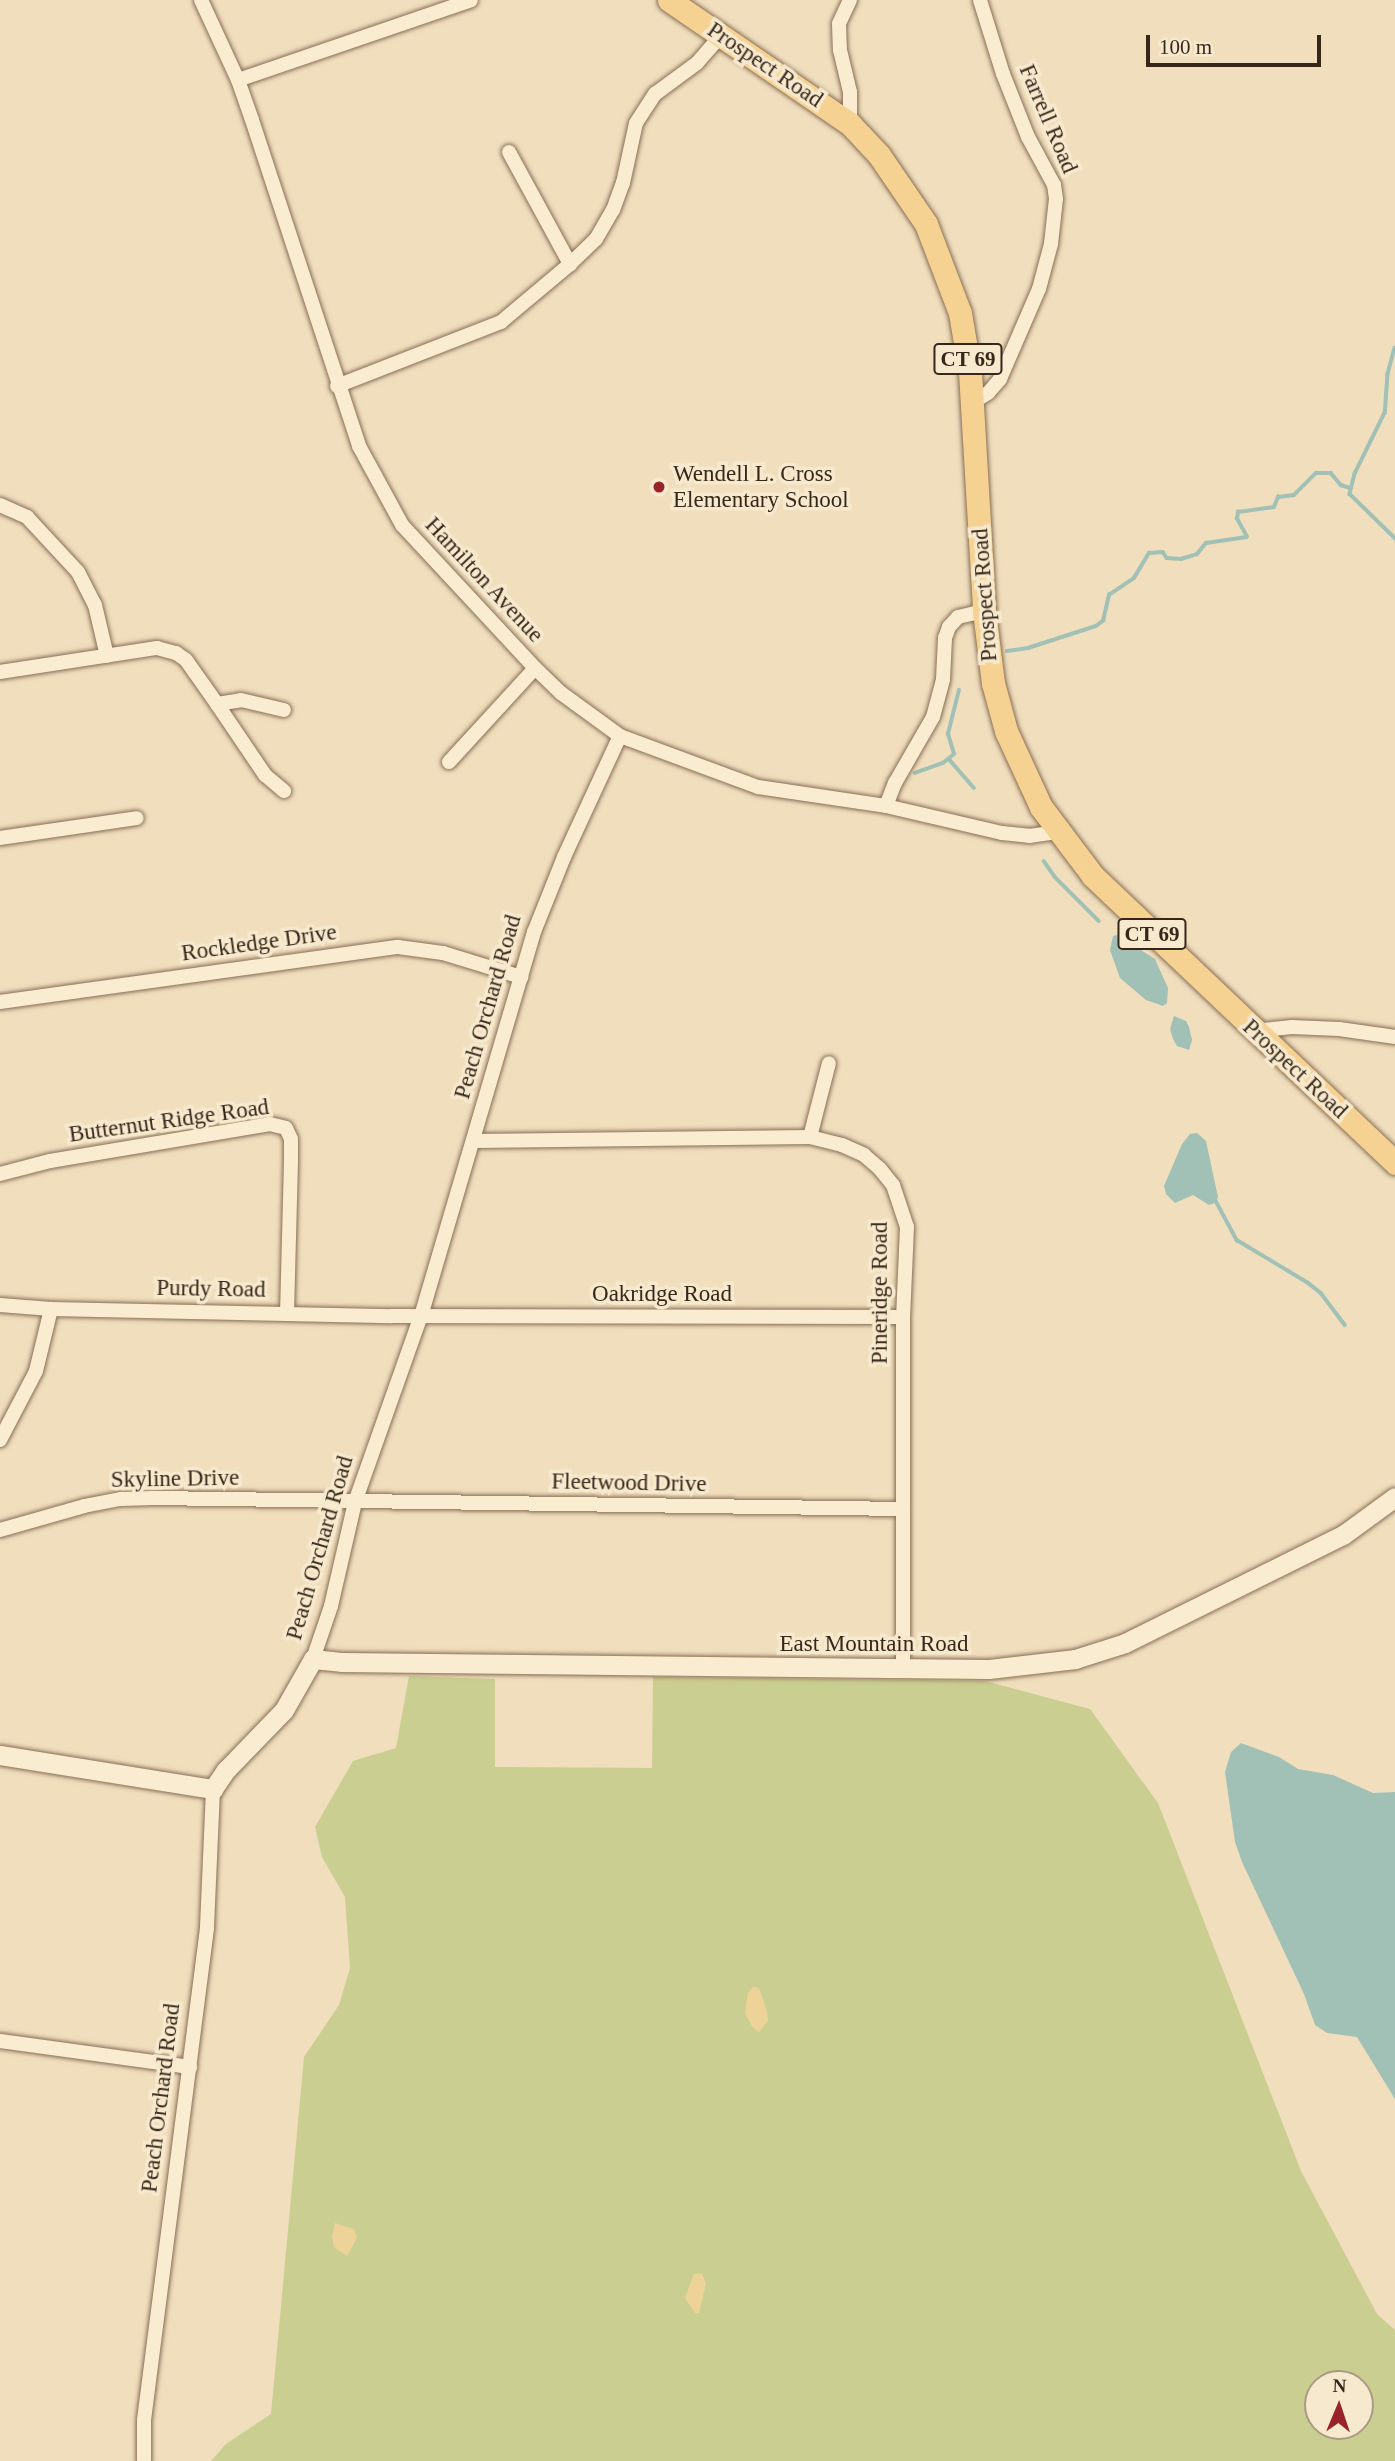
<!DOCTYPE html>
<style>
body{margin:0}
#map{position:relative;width:1395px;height:2461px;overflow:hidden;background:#f0debd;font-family:Georgia,serif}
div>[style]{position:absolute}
.green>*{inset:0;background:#cace91}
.sand>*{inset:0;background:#eed398}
.water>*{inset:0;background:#a1c1b6}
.stream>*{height:3.5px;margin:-1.75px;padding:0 1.75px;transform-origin:1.75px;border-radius:1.75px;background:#a1c1b6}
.roads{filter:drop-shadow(0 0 2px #886e56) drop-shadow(0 0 2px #886e56)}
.street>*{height:14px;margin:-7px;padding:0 7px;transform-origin:7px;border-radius:7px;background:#faecd1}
.secondary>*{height:19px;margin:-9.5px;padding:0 9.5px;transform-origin:9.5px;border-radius:9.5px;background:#faecd1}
.primary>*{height:23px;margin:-11.5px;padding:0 11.5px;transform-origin:11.5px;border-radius:11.5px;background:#f6d292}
.dots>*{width:19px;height:19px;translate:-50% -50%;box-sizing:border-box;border:4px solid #f7e9cd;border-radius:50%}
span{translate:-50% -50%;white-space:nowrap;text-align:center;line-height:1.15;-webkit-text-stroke:7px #f7e9cd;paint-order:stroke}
.shield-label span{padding:2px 5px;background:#f7e9cd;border:2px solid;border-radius:5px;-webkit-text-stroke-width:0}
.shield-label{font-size:21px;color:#37271b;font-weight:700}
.street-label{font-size:23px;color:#37271b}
.poi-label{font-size:23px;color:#37271b}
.left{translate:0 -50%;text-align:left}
.north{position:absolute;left:1304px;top:2370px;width:70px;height:70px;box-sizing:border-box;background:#f7e9cd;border:2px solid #aa9b86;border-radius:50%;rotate:2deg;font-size:19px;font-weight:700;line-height:28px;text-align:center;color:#37271b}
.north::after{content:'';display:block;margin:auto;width:24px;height:32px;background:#9a232a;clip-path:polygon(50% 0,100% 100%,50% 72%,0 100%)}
.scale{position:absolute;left:1146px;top:35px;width:175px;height:32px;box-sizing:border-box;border:4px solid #37271b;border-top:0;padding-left:9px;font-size:21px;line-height:24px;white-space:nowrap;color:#37271b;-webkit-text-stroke:5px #f7e9cd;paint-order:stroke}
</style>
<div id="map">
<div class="green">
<i style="clip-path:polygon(evenodd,409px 1676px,495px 1679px,495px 1767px,652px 1768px,653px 1677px,985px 1681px,1090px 1709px,1158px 1803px,1301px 2171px,1377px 2314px,1395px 2330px,1395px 2461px,211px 2461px,226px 2444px,271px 2414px,304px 2057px,339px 2005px,350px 1968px,345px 1897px,322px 1857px,315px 1827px,353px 1761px,396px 1748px,409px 1676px,1318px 2384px,1360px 2384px,1360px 2426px,1318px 2426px,1318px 2384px)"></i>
</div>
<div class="sand">
<i style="clip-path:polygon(753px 1987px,759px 1988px,767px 2011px,768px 2021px,759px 2032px,753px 2028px,745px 2013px,748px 1993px)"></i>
<i style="clip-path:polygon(335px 2223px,354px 2229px,357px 2238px,347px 2256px,334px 2247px,332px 2237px)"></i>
<i style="clip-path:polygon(702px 2273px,706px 2284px,699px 2313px,695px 2313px,685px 2298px,694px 2274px)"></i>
</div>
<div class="water">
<i style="clip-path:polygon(1117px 935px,1155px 959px,1168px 988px,1167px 1003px,1163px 1006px,1146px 1000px,1120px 978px,1110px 950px,1113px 936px)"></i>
<i style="clip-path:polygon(1174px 1016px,1186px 1021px,1189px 1027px,1192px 1040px,1189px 1050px,1177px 1046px,1173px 1039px,1170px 1029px)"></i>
<i style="clip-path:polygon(1197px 1133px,1206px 1141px,1218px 1197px,1215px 1203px,1209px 1205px,1193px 1195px,1175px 1203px,1166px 1194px,1164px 1186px,1182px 1144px,1190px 1134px)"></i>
<i style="clip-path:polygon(1241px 1743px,1279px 1757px,1298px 1769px,1333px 1775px,1373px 1793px,1395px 1792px,1395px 2099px,1357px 2037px,1327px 2033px,1315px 2025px,1304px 1994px,1242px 1862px,1235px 1842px,1225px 1772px,1231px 1752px)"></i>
</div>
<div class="stream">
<i style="left:1395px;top:348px;width:27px;rotate:105deg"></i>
<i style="left:1388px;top:374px;width:39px;rotate:94deg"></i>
<i style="left:1385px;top:413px;width:68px;rotate:116.2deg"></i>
<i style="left:1355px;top:474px;width:21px;rotate:104deg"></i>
<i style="left:1350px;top:494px;width:63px;rotate:44.4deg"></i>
<i style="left:1007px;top:651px;width:21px;rotate:-8deg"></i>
<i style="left:1028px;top:648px;width:71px;rotate:-17.9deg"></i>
<i style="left:1096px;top:626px;width:9px;rotate:-36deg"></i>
<i style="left:1103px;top:621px;width:27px;rotate:-77deg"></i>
<i style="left:1109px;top:595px;width:30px;rotate:-34deg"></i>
<i style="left:1134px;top:578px;width:29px;rotate:-59deg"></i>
<i style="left:1149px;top:553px;width:14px;rotate:-4deg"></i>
<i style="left:1163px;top:552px;width:7px;rotate:56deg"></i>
<i style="left:1167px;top:558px;width:14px;rotate:4deg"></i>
<i style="left:1181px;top:559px;width:17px;rotate:-17deg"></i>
<i style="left:1197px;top:554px;width:14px;rotate:-51deg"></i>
<i style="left:1206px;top:543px;width:41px;rotate:-8.3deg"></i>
<i style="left:1247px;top:537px;width:21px;rotate:-119deg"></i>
<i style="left:1237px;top:519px;width:7px;rotate:-82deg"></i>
<i style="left:1238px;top:512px;width:36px;rotate:-8deg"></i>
<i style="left:1274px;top:507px;width:11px;rotate:-68deg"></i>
<i style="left:1278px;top:497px;width:16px;rotate:-7deg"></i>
<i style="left:1294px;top:495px;width:31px;rotate:-45deg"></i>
<i style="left:1316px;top:473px;width:15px"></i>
<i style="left:1331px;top:473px;width:16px;rotate:50deg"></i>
<i style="left:1341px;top:485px;width:10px;rotate:17deg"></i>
<i style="left:949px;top:759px;width:38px;rotate:49deg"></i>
<i style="left:915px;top:773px;width:30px;rotate:-20deg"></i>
<i style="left:943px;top:763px;width:14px;rotate:-39deg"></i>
<i style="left:954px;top:754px;width:21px;rotate:-107deg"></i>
<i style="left:948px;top:734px;width:45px;rotate:-76deg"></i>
<i style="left:1044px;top:861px;width:19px;rotate:55deg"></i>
<i style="left:1055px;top:877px;width:62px;rotate:45deg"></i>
<i style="left:1215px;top:1199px;width:47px;rotate:61.8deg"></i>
<i style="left:1237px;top:1240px;width:82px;rotate:31deg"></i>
<i style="left:1307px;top:1282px;width:18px;rotate:38deg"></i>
<i style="left:1321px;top:1293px;width:40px;rotate:53deg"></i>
</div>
<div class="roads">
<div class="street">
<i style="left:201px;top:0;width:88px;rotate:65.2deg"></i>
<i style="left:238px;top:80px;width:42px;rotate:70.7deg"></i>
<i style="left:252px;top:120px;width:343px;rotate:71.8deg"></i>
<i style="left:359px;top:446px;width:90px;rotate:61.4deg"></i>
<i style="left:402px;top:525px;width:195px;rotate:47.1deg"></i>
<i style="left:535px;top:668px;width:36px;rotate:44deg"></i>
<i style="left:561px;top:693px;width:73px;rotate:36.1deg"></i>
<i style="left:620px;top:736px;width:147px;rotate:20.3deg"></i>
<i style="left:758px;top:787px;width:129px;rotate:8.4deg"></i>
<i style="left:886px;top:806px;width:119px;rotate:13.1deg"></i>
<i style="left:1002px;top:833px;width:27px;rotate:6deg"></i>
<i style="left:1029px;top:836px;width:28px;rotate:-8deg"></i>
<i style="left:850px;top:0;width:26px;rotate:115deg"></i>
<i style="left:839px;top:24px;width:26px;rotate:88deg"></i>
<i style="left:840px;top:50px;width:43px;rotate:76.6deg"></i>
<i style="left:850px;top:92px;width:32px;rotate:90deg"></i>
<i style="left:238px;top:80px;width:246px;rotate:-18.9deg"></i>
<i style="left:509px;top:152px;width:128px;rotate:61.4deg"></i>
<i style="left:337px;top:386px;width:176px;rotate:-21.3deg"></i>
<i style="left:501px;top:322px;width:90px;rotate:-40deg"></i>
<i style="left:570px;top:264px;width:36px;rotate:-44deg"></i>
<i style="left:596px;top:239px;width:34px;rotate:-60deg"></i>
<i style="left:613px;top:210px;width:29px;rotate:-70deg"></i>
<i style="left:623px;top:183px;width:61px;rotate:-77.8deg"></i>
<i style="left:636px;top:123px;width:35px;rotate:-57deg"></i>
<i style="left:655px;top:94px;width:52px;rotate:-36.4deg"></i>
<i style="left:697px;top:63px;width:37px;rotate:-49deg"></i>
<i style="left:972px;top:403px;width:19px;rotate:-32deg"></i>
<i style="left:988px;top:393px;width:18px;rotate:-49deg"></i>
<i style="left:1000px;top:379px;width:98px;rotate:-66.6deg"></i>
<i style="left:1039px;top:289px;width:47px;rotate:-75.1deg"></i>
<i style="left:1051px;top:244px;width:45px;rotate:-83.7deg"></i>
<i style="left:1056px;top:199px;width:14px;rotate:-98deg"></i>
<i style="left:1054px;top:185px;width:55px;rotate:-118.4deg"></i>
<i style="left:1028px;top:137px;width:68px;rotate:-111.6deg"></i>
<i style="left:1003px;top:74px;width:77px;rotate:-107.3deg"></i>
<i style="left:0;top:505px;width:30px;rotate:24deg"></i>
<i style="left:27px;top:517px;width:75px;rotate:47.2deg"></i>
<i style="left:78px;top:572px;width:37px;rotate:63deg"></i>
<i style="left:95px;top:605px;width:52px;rotate:76.8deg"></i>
<i style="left:0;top:672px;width:159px;rotate:-8.7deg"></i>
<i style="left:157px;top:648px;width:20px;rotate:15deg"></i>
<i style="left:176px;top:653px;width:12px;rotate:35deg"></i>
<i style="left:186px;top:660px;width:54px;rotate:54.8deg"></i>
<i style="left:217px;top:704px;width:86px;rotate:55.9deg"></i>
<i style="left:265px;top:775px;width:25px;rotate:40deg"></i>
<i style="left:217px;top:704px;width:24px;rotate:-9deg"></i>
<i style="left:241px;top:700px;width:44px;rotate:13.1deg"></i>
<i style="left:449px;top:762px;width:127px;rotate:-47.5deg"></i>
<i style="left:886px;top:806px;width:25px;rotate:-69deg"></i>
<i style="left:895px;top:783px;width:76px;rotate:-60.1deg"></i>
<i style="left:933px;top:717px;width:39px;rotate:-75deg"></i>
<i style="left:943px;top:679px;width:41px;rotate:-87.2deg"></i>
<i style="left:945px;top:638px;width:12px;rotate:-70deg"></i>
<i style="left:949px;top:627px;width:13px;rotate:-48deg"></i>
<i style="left:958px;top:617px;width:27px;rotate:-13deg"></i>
<i style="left:0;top:838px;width:138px;rotate:-8.3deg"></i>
<i style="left:0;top:1002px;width:402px;rotate:-7.9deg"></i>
<i style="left:398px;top:947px;width:45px;rotate:7.6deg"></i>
<i style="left:443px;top:953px;width:82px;rotate:17.1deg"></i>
<i style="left:1254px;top:1031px;width:38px;rotate:-6deg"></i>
<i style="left:1292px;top:1027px;width:47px;rotate:2.4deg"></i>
<i style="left:1339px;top:1029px;width:57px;rotate:8.1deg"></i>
<i style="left:810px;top:1137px;width:76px;rotate:-75.6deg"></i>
<i style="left:475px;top:1141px;width:335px;rotate:-0.7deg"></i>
<i style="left:810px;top:1137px;width:33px;rotate:14deg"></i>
<i style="left:842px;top:1145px;width:24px;rotate:24deg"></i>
<i style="left:864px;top:1155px;width:21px;rotate:41deg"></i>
<i style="left:880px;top:1169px;width:21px;rotate:51deg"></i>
<i style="left:893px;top:1185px;width:44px;rotate:71.6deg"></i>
<i style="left:907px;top:1227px;width:90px;rotate:92.5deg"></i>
<i style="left:903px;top:1317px;width:351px;rotate:90deg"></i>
<i style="left:0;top:1174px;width:52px;rotate:-14.6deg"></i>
<i style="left:50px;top:1161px;width:223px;rotate:-9.5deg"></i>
<i style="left:270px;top:1124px;width:16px;rotate:14deg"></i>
<i style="left:286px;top:1128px;width:12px;rotate:66deg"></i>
<i style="left:291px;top:1139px;width:22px;rotate:90deg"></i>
<i style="left:291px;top:1161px;width:152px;rotate:91.5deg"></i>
<i style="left:0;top:1305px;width:51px;rotate:4.5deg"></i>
<i style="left:51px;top:1309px;width:341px;rotate:1.2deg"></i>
<i style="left:392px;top:1316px;width:511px;rotate:0.11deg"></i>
<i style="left:0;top:1440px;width:78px;rotate:-62.4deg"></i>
<i style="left:36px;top:1371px;width:64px;rotate:-76.4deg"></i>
<i style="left:0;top:1530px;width:87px;rotate:-15.9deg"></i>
<i style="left:84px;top:1506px;width:38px;rotate:-11deg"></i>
<i style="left:121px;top:1499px;width:32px;rotate:-2deg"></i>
<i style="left:153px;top:1498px;width:749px;rotate:0.84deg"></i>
<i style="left:313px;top:1659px;width:56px;rotate:-71.2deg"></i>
<i style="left:331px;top:1606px;width:107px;rotate:-77deg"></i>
<i style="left:355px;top:1502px;width:197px;rotate:-70.5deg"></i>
<i style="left:421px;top:1316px;width:400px;rotate:-73.6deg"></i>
<i style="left:534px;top:932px;width:81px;rotate:-68.2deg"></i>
<i style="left:564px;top:857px;width:133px;rotate:-65.2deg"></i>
<i style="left:0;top:2041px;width:192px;rotate:7.8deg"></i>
<i style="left:144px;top:2461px;width:41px;rotate:-90deg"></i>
<i style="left:144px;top:2420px;width:497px;rotate:-82.7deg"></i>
<i style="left:207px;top:1927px;width:138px;rotate:-87.5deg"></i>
</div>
<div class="secondary">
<i style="left:0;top:1755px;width:216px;rotate:9.1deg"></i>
<i style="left:213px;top:1789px;width:23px;rotate:-56deg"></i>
<i style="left:226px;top:1770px;width:83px;rotate:-46deg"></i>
<i style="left:284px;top:1710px;width:59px;rotate:-60.4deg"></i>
<i style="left:313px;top:1659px;width:28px;rotate:6deg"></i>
<i style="left:341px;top:1662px;width:648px;rotate:0.62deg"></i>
<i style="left:989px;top:1669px;width:87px;rotate:-6.6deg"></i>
<i style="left:1075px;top:1659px;width:52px;rotate:-17.7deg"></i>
<i style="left:1125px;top:1643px;width:243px;rotate:-26.4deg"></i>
<i style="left:1343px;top:1535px;width:64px;rotate:-36.2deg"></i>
</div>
<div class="primary">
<i style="left:669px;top:0;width:219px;rotate:34.4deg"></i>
<i style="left:850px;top:124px;width:42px;rotate:46.9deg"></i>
<i style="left:879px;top:155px;width:83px;rotate:55.7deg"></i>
<i style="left:926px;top:224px;width:95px;rotate:69.1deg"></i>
<i style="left:960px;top:313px;width:60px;rotate:80.4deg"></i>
<i style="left:970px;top:372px;width:239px;rotate:86.6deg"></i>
<i style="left:984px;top:611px;width:73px;rotate:82.9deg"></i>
<i style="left:993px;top:683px;width:50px;rotate:74.8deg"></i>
<i style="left:1006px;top:731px;width:84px;rotate:65.3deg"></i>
<i style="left:1041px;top:807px;width:86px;rotate:53deg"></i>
<i style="left:1093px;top:876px;width:417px;rotate:43.5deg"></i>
</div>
</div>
<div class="dots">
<i style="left:659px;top:487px;background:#9a232a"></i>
</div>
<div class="shield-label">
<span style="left:968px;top:359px">CT 69</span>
<span style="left:1152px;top:934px">CT 69</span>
</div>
<div class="street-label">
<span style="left:765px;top:65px;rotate:34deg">Prospect Road</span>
<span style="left:1048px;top:119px;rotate:67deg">Farrell Road</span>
<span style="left:484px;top:580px;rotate:47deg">Hamilton Avenue</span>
<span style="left:985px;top:595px;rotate:-94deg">Prospect Road</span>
<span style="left:259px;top:943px;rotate:-8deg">Rockledge Drive</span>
<span style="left:488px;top:1007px;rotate:-74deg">Peach Orchard Road</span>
<span style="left:1295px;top:1069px;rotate:43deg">Prospect Road</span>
<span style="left:169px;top:1121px;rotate:-8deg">Butternut Ridge Road</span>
<span style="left:211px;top:1289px;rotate:1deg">Purdy Road</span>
<span style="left:880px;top:1293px;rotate:-90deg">Pineridge Road</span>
<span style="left:662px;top:1294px">Oakridge Road</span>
<span style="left:175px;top:1479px;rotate:-1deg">Skyline Drive</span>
<span style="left:629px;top:1483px;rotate:1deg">Fleetwood Drive</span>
<span style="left:320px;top:1548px;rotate:-74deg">Peach Orchard Road</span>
<span style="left:874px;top:1644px">East Mountain Road</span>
<span style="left:161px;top:2098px;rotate:-83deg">Peach Orchard Road</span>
</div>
<div class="poi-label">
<span class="left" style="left:673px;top:487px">Wendell L. Cross<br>Elementary School</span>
</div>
<div class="north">N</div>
<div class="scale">100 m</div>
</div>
